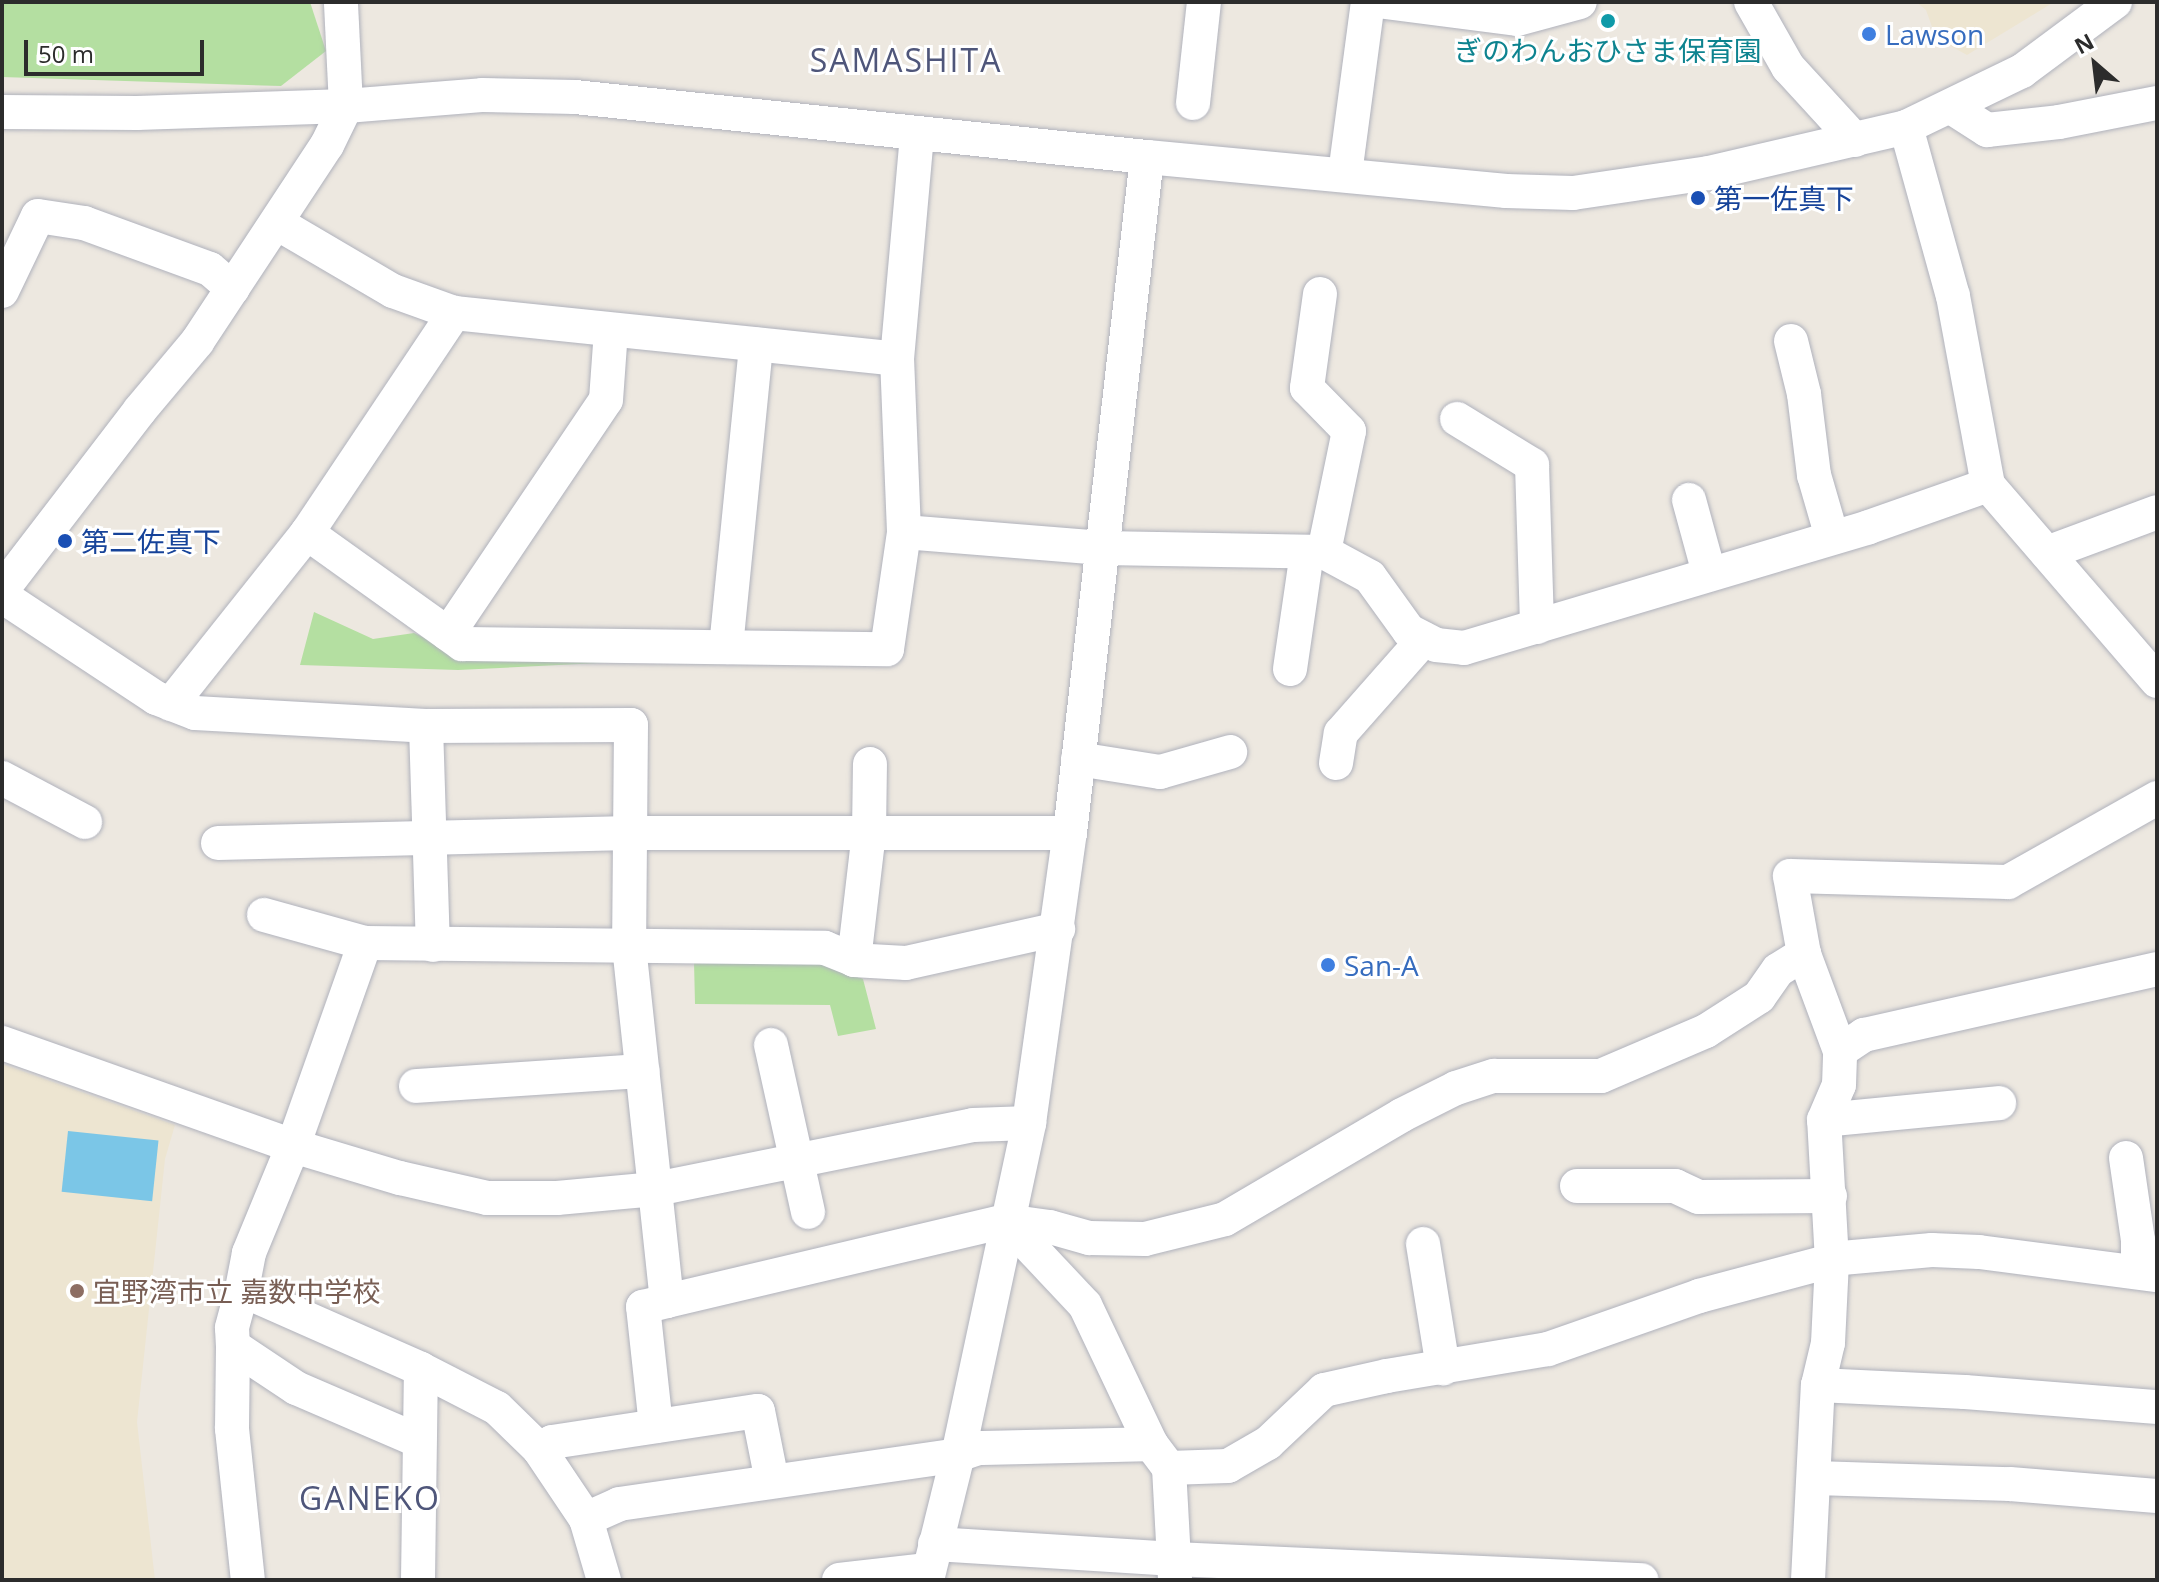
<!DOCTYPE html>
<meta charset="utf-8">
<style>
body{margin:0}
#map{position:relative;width:2159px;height:1582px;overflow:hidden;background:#ede8e0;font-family:"Open Sans","Noto Sans JP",sans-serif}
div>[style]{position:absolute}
.education>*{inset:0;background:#ede5d1}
.green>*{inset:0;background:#b4dfa1}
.water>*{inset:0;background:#7bc6e7;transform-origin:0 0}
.roads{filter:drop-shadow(0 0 2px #b0b2bc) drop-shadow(0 0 2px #b0b2bc)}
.minor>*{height:34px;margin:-17px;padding:0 17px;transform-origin:17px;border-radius:17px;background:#fff}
.dots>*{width:22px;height:22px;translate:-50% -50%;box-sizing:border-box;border:4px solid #fff;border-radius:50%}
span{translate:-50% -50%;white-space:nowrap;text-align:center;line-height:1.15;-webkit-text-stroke:6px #fff;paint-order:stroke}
.shop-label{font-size:28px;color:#366cbe}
.left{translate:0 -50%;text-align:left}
.culture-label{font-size:28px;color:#0d838f}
.transit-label{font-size:28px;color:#164399}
.education-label{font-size:28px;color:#785e54}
.quarter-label{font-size:32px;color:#4f567a;letter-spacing:2px}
.frame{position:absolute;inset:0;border:4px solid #2c2c2c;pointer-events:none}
.north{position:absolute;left:2055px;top:24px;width:80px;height:80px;-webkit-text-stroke:6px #fff;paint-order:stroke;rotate:332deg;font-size:22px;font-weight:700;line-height:32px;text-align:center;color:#2c2c2c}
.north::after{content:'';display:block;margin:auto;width:28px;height:36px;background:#2c2c2c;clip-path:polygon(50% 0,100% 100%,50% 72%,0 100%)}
.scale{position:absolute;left:24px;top:40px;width:180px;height:36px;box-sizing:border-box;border:4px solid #2c2c2c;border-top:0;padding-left:10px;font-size:24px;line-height:28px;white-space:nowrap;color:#2c2c2c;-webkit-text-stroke:6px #fff;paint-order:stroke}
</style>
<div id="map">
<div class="education">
<i style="clip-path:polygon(1916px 2px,2054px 2px,1967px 55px,1936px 38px,1926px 10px)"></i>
<i style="clip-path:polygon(2px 1064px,175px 1125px,165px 1159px,137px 1422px,155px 1580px,2px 1580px)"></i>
</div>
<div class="green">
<i style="clip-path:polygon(2px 2px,310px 2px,326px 51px,281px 86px,2px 77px)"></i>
<i style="clip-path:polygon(314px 612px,373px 639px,414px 633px,460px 654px,620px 662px,458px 670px,300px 665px)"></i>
<i style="clip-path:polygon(820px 959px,863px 979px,876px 1029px,838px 1036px,830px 1005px,695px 1004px,694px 962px)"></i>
</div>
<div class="water">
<i style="left:68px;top:1131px;width:91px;height:61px;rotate:6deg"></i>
</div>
<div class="roads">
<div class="minor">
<i style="left:1385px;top:2px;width:133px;rotate:7.3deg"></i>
<i style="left:1517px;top:19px;width:65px;rotate:-15.1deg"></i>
<i style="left:1751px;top:2px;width:75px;rotate:60.4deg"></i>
<i style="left:1788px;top:67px;width:99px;rotate:47.5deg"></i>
<i style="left:1193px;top:103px;width:102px;rotate:-83.8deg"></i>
<i style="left:1951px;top:107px;width:43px;rotate:32.6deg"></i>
<i style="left:1987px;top:130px;width:72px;rotate:-6.3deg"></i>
<i style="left:2059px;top:122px;width:100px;rotate:-11deg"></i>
<i style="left:2px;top:112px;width:135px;rotate:0.4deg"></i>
<i style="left:137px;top:113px;width:209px;rotate:-1.9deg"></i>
<i style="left:346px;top:106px;width:136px;rotate:-4.6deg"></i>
<i style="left:482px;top:95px;width:93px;rotate:1.2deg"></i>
<i style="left:575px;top:97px;width:575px;rotate:5.99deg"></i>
<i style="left:1147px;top:157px;width:361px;rotate:5.4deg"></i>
<i style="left:1506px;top:191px;width:67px;rotate:1.7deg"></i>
<i style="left:1573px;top:193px;width:137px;rotate:-8.4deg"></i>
<i style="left:1709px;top:173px;width:202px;rotate:-13.1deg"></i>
<i style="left:1906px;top:127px;width:129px;rotate:-25.8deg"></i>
<i style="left:2022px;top:71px;width:116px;rotate:-36.6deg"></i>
<i style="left:1906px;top:127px;width:175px;rotate:74.5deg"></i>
<i style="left:1953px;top:296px;width:192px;rotate:79.5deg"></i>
<i style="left:1988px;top:485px;width:259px;rotate:49.2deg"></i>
<i style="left:1345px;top:174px;width:174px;rotate:-82.4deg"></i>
<i style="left:277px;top:223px;width:134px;rotate:30.4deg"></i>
<i style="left:393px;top:291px;width:65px;rotate:19.8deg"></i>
<i style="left:2px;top:291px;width:83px;rotate:-64.4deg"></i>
<i style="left:38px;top:216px;width:47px;rotate:8.7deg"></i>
<i style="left:84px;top:223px;width:134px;rotate:20.1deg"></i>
<i style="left:210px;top:269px;width:30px;rotate:41deg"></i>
<i style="left:1320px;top:294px;width:95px;rotate:97.9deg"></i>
<i style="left:1307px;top:388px;width:60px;rotate:45.7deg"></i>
<i style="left:1349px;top:431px;width:124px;rotate:101.7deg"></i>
<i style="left:1791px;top:341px;width:55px;rotate:76.2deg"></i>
<i style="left:1804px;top:394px;width:82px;rotate:83deg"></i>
<i style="left:1814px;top:475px;width:65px;rotate:73.8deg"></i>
<i style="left:1457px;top:419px;width:88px;rotate:31.5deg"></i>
<i style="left:1532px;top:465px;width:162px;rotate:88.2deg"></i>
<i style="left:1689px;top:500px;width:76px;rotate:74.7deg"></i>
<i style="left:904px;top:532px;width:199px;rotate:4.6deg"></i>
<i style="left:1102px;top:548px;width:222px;rotate:1deg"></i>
<i style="left:1324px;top:552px;width:52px;rotate:28.5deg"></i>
<i style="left:1370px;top:577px;width:67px;rotate:54.2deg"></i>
<i style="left:1409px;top:631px;width:30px;rotate:27deg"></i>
<i style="left:1436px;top:645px;width:28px;rotate:6deg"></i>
<i style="left:1464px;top:648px;width:423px;rotate:-16.6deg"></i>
<i style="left:1869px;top:527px;width:126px;rotate:-19.4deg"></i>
<i style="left:307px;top:533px;width:191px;rotate:35.6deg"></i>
<i style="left:462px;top:644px;width:425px;rotate:0.7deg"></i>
<i style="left:887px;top:649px;width:118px;rotate:-81.7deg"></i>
<i style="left:904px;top:532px;width:173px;rotate:-92.3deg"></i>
<i style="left:897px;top:359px;width:226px;rotate:-84.9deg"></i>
<i style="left:2047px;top:553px;width:117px;rotate:-20.4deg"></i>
<i style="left:2px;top:590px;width:227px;rotate:-52.5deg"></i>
<i style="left:140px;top:410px;width:89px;rotate:-50deg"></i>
<i style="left:197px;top:342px;width:236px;rotate:-56.6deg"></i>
<i style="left:327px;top:145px;width:43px;rotate:-64deg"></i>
<i style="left:346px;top:106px;width:104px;rotate:-92.8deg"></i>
<i style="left:2px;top:596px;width:185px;rotate:33.5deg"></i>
<i style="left:156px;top:698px;width:42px;rotate:21deg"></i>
<i style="left:195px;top:713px;width:231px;rotate:3.2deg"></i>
<i style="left:426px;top:726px;width:205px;rotate:-0.3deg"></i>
<i style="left:631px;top:725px;width:221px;rotate:90.5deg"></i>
<i style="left:629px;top:946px;width:357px;rotate:83.9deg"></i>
<i style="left:667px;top:1301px;width:348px;rotate:-13.3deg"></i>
<i style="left:1006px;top:1221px;width:44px;rotate:7.8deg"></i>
<i style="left:1050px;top:1227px;width:41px;rotate:15.8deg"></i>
<i style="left:1089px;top:1238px;width:56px;rotate:1deg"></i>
<i style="left:1145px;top:1239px;width:82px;rotate:-14deg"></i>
<i style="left:1225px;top:1219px;width:205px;rotate:-30.4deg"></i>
<i style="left:1402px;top:1115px;width:60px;rotate:-26.6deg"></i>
<i style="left:1456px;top:1088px;width:40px;rotate:-18deg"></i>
<i style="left:1494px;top:1076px;width:107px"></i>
<i style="left:1601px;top:1076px;width:114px;rotate:-23.2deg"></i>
<i style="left:1706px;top:1031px;width:63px;rotate:-32.7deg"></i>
<i style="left:1759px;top:997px;width:33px;rotate:-55deg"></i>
<i style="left:1778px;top:970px;width:31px;rotate:-32deg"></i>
<i style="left:448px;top:634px;width:282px;rotate:-56deg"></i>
<i style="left:606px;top:400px;width:70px;rotate:-85.9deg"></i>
<i style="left:726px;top:647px;width:304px;rotate:-84.3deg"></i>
<i style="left:1290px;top:669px;width:118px;rotate:-81.7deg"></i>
<i style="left:171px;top:704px;width:218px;rotate:-51.5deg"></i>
<i style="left:307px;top:533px;width:265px;rotate:-56.2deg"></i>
<i style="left:454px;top:313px;width:445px;rotate:5.9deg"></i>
<i style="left:426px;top:726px;width:219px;rotate:88.2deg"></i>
<i style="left:1078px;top:759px;width:83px;rotate:9deg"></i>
<i style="left:1160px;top:772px;width:73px;rotate:-15.9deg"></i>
<i style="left:1336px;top:763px;width:30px;rotate:-81deg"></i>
<i style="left:1341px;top:733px;width:125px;rotate:-48.6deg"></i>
<i style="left:2px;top:778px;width:94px;rotate:27.9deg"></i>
<i style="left:218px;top:843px;width:412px;rotate:-1.4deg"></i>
<i style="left:630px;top:833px;width:440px"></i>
<i style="left:264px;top:915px;width:105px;rotate:15.5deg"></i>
<i style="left:365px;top:943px;width:460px;rotate:0.6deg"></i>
<i style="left:825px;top:948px;width:31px;rotate:22deg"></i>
<i style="left:854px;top:960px;width:52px;rotate:3.3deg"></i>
<i style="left:906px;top:963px;width:156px;rotate:-12.6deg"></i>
<i style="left:365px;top:943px;width:215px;rotate:109.5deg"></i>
<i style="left:293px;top:1146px;width:116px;rotate:112.4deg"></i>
<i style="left:249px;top:1253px;width:38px;rotate:101deg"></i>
<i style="left:242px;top:1290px;width:196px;rotate:23.8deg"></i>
<i style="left:421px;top:1369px;width:85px;rotate:27.2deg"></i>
<i style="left:497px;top:1408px;width:59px;rotate:44.3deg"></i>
<i style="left:539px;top:1449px;width:84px;rotate:56.1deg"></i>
<i style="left:586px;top:1519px;width:64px;rotate:73.6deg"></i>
<i style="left:854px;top:960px;width:128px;rotate:-83.3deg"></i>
<i style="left:869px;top:833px;width:69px;rotate:-89.2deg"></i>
<i style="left:2px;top:1043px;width:309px;rotate:19.5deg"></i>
<i style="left:293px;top:1146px;width:112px;rotate:16.7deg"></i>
<i style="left:400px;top:1178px;width:89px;rotate:12.9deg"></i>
<i style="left:487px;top:1198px;width:70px"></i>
<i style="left:557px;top:1198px;width:99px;rotate:-5.2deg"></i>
<i style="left:656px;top:1189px;width:323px;rotate:-11.4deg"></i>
<i style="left:973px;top:1125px;width:56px;rotate:-2deg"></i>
<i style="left:771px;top:1045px;width:171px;rotate:77.5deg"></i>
<i style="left:1840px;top:1051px;width:103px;rotate:-110.4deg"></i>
<i style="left:1804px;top:954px;width:79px;rotate:-100.2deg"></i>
<i style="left:1790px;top:876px;width:218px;rotate:1.6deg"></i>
<i style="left:2008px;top:882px;width:171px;rotate:-29.4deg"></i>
<i style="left:416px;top:1086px;width:227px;rotate:-3.8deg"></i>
<i style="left:1824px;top:1120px;width:176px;rotate:-5.5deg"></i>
<i style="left:2126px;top:1158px;width:83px;rotate:81.7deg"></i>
<i style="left:2138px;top:1240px;width:32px;rotate:90deg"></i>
<i style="left:1577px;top:1186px;width:98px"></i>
<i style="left:1675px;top:1186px;width:26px;rotate:25deg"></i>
<i style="left:1699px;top:1197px;width:131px;rotate:-0.4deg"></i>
<i style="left:1006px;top:1221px;width:115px;rotate:46.8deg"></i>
<i style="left:1085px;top:1305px;width:154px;rotate:64.6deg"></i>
<i style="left:1151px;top:1444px;width:30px;rotate:53deg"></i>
<i style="left:1169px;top:1468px;width:112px;rotate:86.9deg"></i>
<i style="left:1423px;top:1244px;width:126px;rotate:80.8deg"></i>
<i style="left:242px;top:1290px;width:39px;rotate:105deg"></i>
<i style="left:232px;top:1328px;width:18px;rotate:87deg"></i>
<i style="left:233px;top:1346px;width:76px;rotate:33.7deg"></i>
<i style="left:296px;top:1388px;width:134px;rotate:23.3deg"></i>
<i style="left:233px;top:1346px;width:83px;rotate:90.7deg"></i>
<i style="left:232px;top:1429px;width:152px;rotate:84deg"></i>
<i style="left:1818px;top:1385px;width:147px;rotate:2.7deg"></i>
<i style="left:1965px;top:1392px;width:193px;rotate:4.5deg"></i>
<i style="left:656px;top:1426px;width:120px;rotate:-96.2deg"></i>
<i style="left:643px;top:1307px;width:25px;rotate:-14deg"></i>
<i style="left:539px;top:1449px;width:15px;rotate:-28deg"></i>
<i style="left:552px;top:1442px;width:208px;rotate:-8.6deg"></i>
<i style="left:758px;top:1411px;width:71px;rotate:78.7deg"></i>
<i style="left:1169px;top:1468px;width:59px;rotate:-1.9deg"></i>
<i style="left:1228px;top:1466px;width:46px;rotate:-29.9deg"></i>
<i style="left:1268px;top:1443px;width:77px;rotate:-43.4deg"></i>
<i style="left:1324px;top:1390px;width:65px;rotate:-12.5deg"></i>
<i style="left:1387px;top:1376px;width:163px;rotate:-9.5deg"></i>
<i style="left:1548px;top:1349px;width:160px;rotate:-19.3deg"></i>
<i style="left:1699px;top:1296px;width:148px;rotate:-14.9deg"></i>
<i style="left:1842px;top:1258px;width:90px;rotate:-5.1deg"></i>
<i style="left:1932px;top:1250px;width:47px;rotate:2.4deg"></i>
<i style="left:1979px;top:1252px;width:179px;rotate:7.4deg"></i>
<i style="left:1815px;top:1478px;width:195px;rotate:1.8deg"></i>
<i style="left:2010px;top:1484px;width:147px;rotate:4.7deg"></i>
<i style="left:586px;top:1519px;width:36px;rotate:-24deg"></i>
<i style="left:619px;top:1504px;width:343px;rotate:-8.2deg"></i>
<i style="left:958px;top:1455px;width:21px;rotate:-19deg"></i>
<i style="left:978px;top:1448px;width:173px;rotate:-1.3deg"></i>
<i style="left:935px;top:1544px;width:240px;rotate:3.6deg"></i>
<i style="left:1175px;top:1559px;width:467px;rotate:2.6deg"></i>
<i style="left:418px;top:1580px;width:211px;rotate:-89.2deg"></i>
<i style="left:839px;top:1580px;width:89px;rotate:-6.5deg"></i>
<i style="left:927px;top:1580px;width:129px;rotate:-76.1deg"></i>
<i style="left:958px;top:1455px;width:340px;rotate:-77.9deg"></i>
<i style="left:1029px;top:1123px;width:293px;rotate:-82deg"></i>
<i style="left:1070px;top:833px;width:680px;rotate:-83.5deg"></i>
<i style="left:1808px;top:1580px;width:195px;rotate:-87.1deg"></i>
<i style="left:1818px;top:1385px;width:43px;rotate:-76.6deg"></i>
<i style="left:1828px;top:1343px;width:82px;rotate:-87.2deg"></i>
<i style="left:1832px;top:1261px;width:141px;rotate:-93.2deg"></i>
<i style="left:1824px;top:1120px;width:38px;rotate:-67deg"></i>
<i style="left:1839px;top:1085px;width:34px;rotate:-88deg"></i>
<i style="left:1840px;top:1051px;width:29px;rotate:-34deg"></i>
<i style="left:1864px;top:1035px;width:300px;rotate:-12.7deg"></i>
</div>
</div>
<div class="dots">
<i style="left:1608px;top:21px;background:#0f9aa8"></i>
<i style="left:1869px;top:34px;background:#3f7fe0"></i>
<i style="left:1698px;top:198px;background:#1a4fb4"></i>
<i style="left:65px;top:541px;background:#1a4fb4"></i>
<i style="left:1328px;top:965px;background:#3f7fe0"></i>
<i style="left:77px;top:1291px;background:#8d6e63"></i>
</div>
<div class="shop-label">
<span class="left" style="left:1885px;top:34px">Lawson</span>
<span class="left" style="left:1344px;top:965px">San-A</span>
</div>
<div class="culture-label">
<span style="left:1608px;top:50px">ぎのわんおひさま保育園</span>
</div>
<div class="transit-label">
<span class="left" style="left:1714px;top:198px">第一佐真下</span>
<span class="left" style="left:81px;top:541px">第二佐真下</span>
</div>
<div class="education-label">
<span class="left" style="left:93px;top:1291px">宜野湾市立 嘉数中学校</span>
</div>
<div class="quarter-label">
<span style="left:906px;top:60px">SAMASHITA</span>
<span style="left:370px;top:1498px">GANEKO</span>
</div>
<div class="frame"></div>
<div class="north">N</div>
<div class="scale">50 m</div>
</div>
